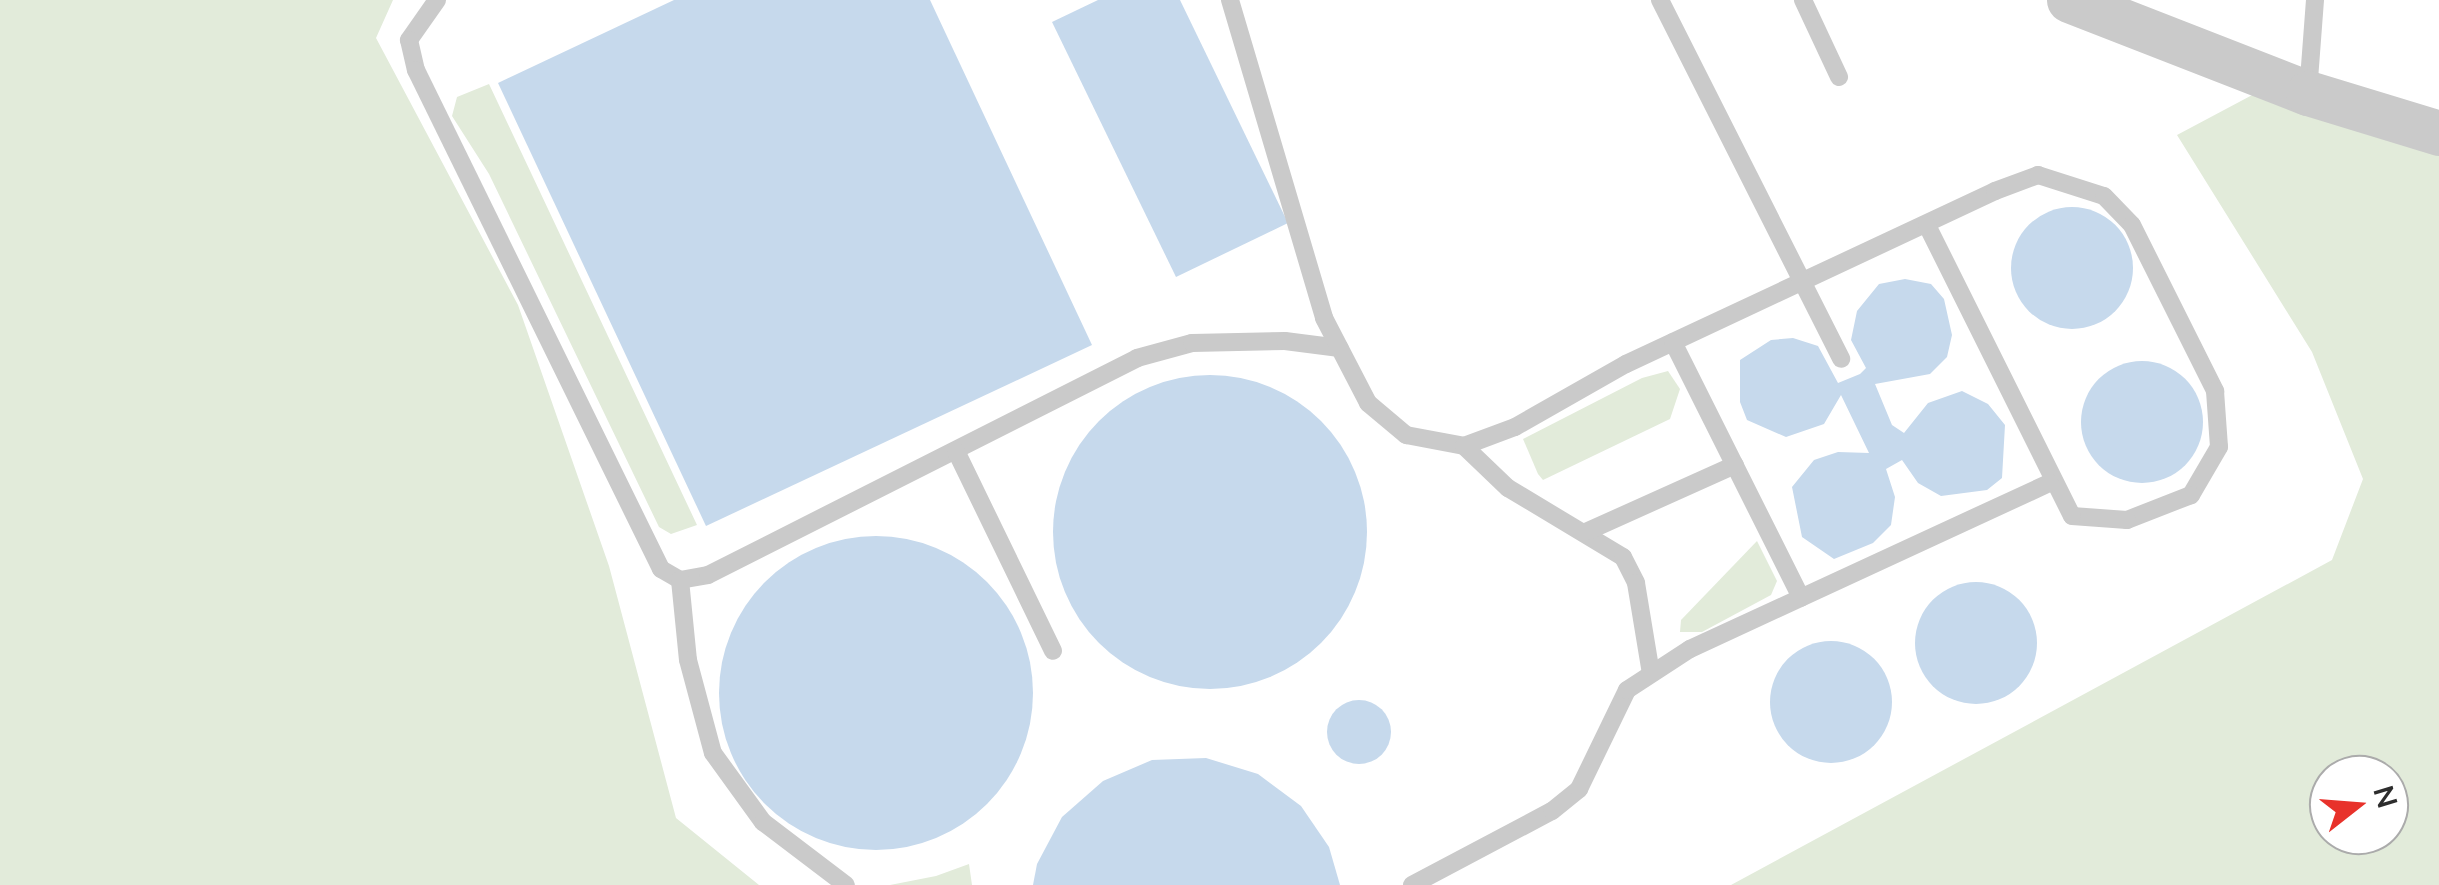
<!DOCTYPE html>
<style>
body{margin:0}
#map{position:relative;width:2439px;height:885px;overflow:hidden;background:#fff;font-family:Mulish,sans-serif}
div>[style]{position:absolute}
.green>*{inset:0;background:#e2ebda}
.water>*{inset:0;background:#c6d9ec}
.round{border-radius:50%}
.service>*{height:18px;margin:-9px;padding:0 9px;transform-origin:9px;border-radius:9px;background:#cacaca}
.tertiary>*{height:45px;margin:-22.5px;padding:0 22.5px;transform-origin:22.5px;border-radius:22.5px;background:#cacaca}
span{translate:-50% -50%;white-space:nowrap;text-align:center;line-height:1.15;-webkit-text-stroke:10px #fff;paint-order:stroke}
.north{position:absolute;left:2309px;top:755px;width:100px;height:100px;box-sizing:border-box;background:#fff;border:2px solid #ababab;border-radius:50%;rotate:73deg;font-size:28px;font-weight:700;line-height:40px;text-align:center;color:#2d2d2d}
.north::after{content:'';display:block;margin:auto;width:35px;height:45px;background:#e8322b;clip-path:polygon(50% 0,100% 100%,50% 72%,0 100%)}
</style>
<div id="map">
<div class="green">
<i style="clip-path:polygon(0 0,393px 0,376px 38px,518px 305px,609px 566px,676px 818px,759px 885px,0 885px)"></i>
<i style="clip-path:polygon(489px 84px,532px 175px,697px 525px,671px 534px,659px 527px,489px 174px,452px 116px,457px 97px)"></i>
<i style="clip-path:polygon(evenodd,2256px 93px,2439px 155px,2439px 885px,1731px 885px,2332px 560px,2363px 479px,2312px 352px,2177px 135px,2256px 93px,2329px 775px,2389px 775px,2389px 835px,2329px 835px,2329px 775px)"></i>
<i style="clip-path:polygon(1668px 371px,1680px 389px,1670px 419px,1543px 480px,1538px 474px,1523px 439px,1642px 378px)"></i>
<i style="clip-path:polygon(1757px 541px,1777px 581px,1771px 595px,1702px 632px,1680px 632px,1681px 620px)"></i>
<i style="clip-path:polygon(969px 864px,972px 885px,890px 885px,936px 876px)"></i>
</div>
<div class="water">
<i style="clip-path:polygon(674px 0,930px 0,1092px 345px,706px 526px,498px 83px)"></i>
<i style="clip-path:polygon(1098px 0,1180px 0,1288px 223px,1176px 277px,1052px 22px)"></i>
<i class="round" style="left:2011px;top:207px;width:122px;height:122px"></i>
<i style="clip-path:polygon(1905px 279px,1931px 284px,1944px 299px,1952px 335px,1947px 357px,1930px 374px,1875px 384px,1892px 425px,1904px 433px,1928px 403px,1962px 391px,1988px 404px,2005px 425px,2002px 478px,1987px 490px,1941px 496px,1918px 483px,1902px 460px,1886px 469px,1895px 497px,1891px 525px,1873px 543px,1834px 559px,1802px 537px,1792px 487px,1814px 460px,1838px 452px,1869px 453px,1841px 395px,1824px 424px,1786px 437px,1747px 420px,1740px 402px,1740px 360px,1771px 340px,1793px 338px,1818px 346px,1838px 383px,1860px 374px,1866px 368px,1851px 340px,1857px 311px,1879px 284px)"></i>
<i class="round" style="left:2081px;top:361px;width:122px;height:122px"></i>
<i class="round" style="left:1053px;top:375px;width:314px;height:314px"></i>
<i class="round" style="left:719px;top:536px;width:314px;height:314px"></i>
<i class="round" style="left:1915px;top:582px;width:122px;height:122px"></i>
<i class="round" style="left:1770px;top:641px;width:122px;height:122px"></i>
<i class="round" style="left:1327px;top:700px;width:64px;height:64px"></i>
<i style="clip-path:polygon(1206px 758px,1258px 774px,1301px 806px,1329px 847px,1340px 885px,1033px 885px,1037px 864px,1062px 817px,1103px 781px,1152px 760px)"></i>
</div>
<div class="service">
<i style="left:437px;top:0;width:49px;rotate:125deg"></i>
<i style="left:409px;top:40px;width:31px;rotate:77deg"></i>
<i style="left:416px;top:70px;width:556px;rotate:63.85deg"></i>
<i style="left:661px;top:569px;width:22px;rotate:30deg"></i>
<i style="left:680px;top:580px;width:28px;rotate:-10deg"></i>
<i style="left:708px;top:575px;width:481px;rotate:-26.8deg"></i>
<i style="left:1137px;top:358px;width:57px;rotate:-15.3deg"></i>
<i style="left:1192px;top:343px;width:93px;rotate:-1.2deg"></i>
<i style="left:1285px;top:341px;width:55px;rotate:7.3deg"></i>
<i style="left:1230px;top:0;width:332px;rotate:73.5deg"></i>
<i style="left:1324px;top:318px;width:96px;rotate:62.6deg"></i>
<i style="left:1368px;top:403px;width:50px;rotate:40.1deg"></i>
<i style="left:1406px;top:435px;width:59px;rotate:10.7deg"></i>
<i style="left:1464px;top:446px;width:54px;rotate:-20.4deg"></i>
<i style="left:1515px;top:427px;width:128px;rotate:-29.6deg"></i>
<i style="left:1626px;top:364px;width:408px;rotate:-25.1deg"></i>
<i style="left:1995px;top:191px;width:46px;rotate:-20.4deg"></i>
<i style="left:2038px;top:175px;width:69px;rotate:17.7deg"></i>
<i style="left:2104px;top:196px;width:40px;rotate:46deg"></i>
<i style="left:2132px;top:225px;width:186px;rotate:63.4deg"></i>
<i style="left:2215px;top:391px;width:56px;rotate:85.9deg"></i>
<i style="left:2219px;top:447px;width:56px;rotate:120.3deg"></i>
<i style="left:2191px;top:495px;width:69px;rotate:158.7deg"></i>
<i style="left:2127px;top:520px;width:55px;rotate:-175.8deg"></i>
<i style="left:2072px;top:516px;width:325px;rotate:-116.5deg"></i>
<i style="left:1660px;top:0;width:402px;rotate:63.2deg"></i>
<i style="left:1803px;top:0;width:85px;rotate:64.9deg"></i>
<i style="left:2308px;top:93px;width:93px;rotate:-85.7deg"></i>
<i style="left:1673px;top:342px;width:286px;rotate:63.4deg"></i>
<i style="left:1464px;top:446px;width:61px;rotate:43.7deg"></i>
<i style="left:1508px;top:488px;width:134px;rotate:31deg"></i>
<i style="left:1623px;top:557px;width:29px;rotate:63deg"></i>
<i style="left:1636px;top:583px;width:92px;rotate:80.6deg"></i>
<i style="left:956px;top:451px;width:222px;rotate:64.1deg"></i>
<i style="left:1588px;top:531px;width:161px;rotate:-24.2deg"></i>
<i style="left:680px;top:580px;width:80px;rotate:84.3deg"></i>
<i style="left:688px;top:660px;width:96px;rotate:75deg"></i>
<i style="left:713px;top:753px;width:85px;rotate:54.1deg"></i>
<i style="left:763px;top:822px;width:104px;rotate:37.2deg"></i>
<i style="left:1412px;top:885px;width:158px;rotate:-27.9deg"></i>
<i style="left:1552px;top:811px;width:35px;rotate:-39deg"></i>
<i style="left:1579px;top:789px;width:110px;rotate:-64.1deg"></i>
<i style="left:1627px;top:690px;width:75px;rotate:-33.1deg"></i>
<i style="left:1690px;top:649px;width:396px;rotate:-24.8deg"></i>
</div>
<div class="tertiary">
<i style="left:2069px;top:0;width:256px;rotate:21.3deg"></i>
<i style="left:2308px;top:93px;width:137px;rotate:17deg"></i>
</div>
<div class="north">N</div>
</div>
